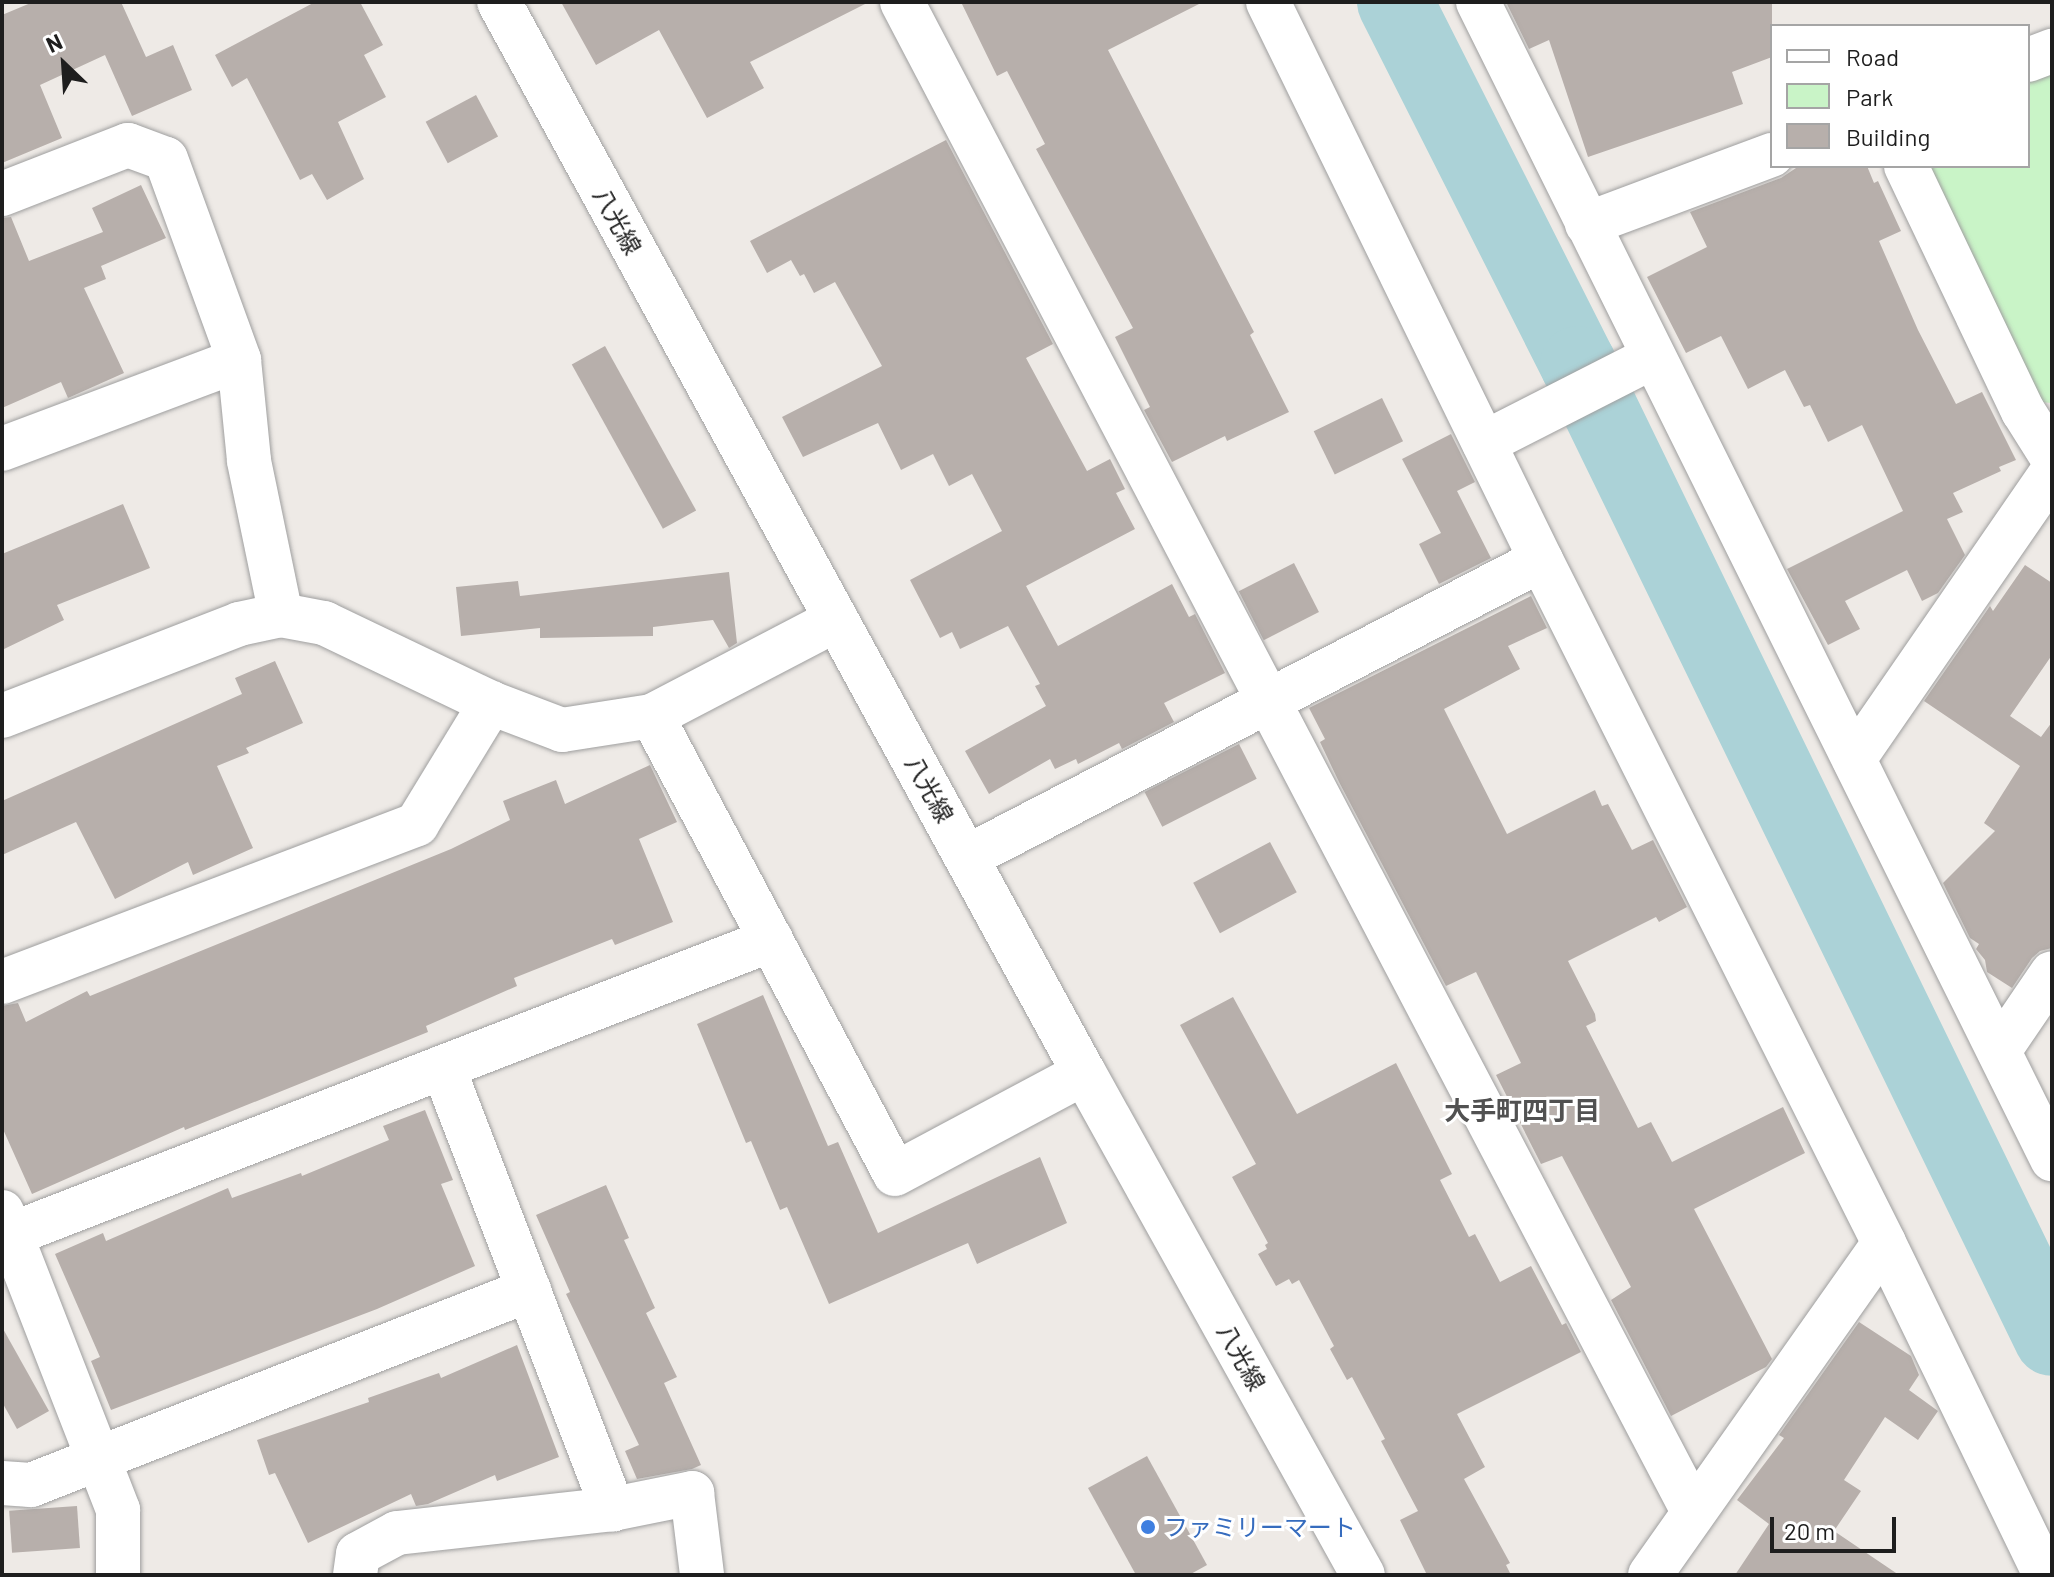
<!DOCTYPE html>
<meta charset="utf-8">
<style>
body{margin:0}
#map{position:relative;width:2054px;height:1577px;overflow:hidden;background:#eeeae6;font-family:Barlow,"Noto Sans JP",sans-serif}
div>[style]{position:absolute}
.park>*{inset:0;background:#c9f4c7}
.river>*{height:76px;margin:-38px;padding:0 38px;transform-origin:38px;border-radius:38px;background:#abd2d7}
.building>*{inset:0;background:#b7afab;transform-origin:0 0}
.roads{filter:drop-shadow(0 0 2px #9f9f9f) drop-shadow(0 0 2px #9f9f9f)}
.minor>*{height:44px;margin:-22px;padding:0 22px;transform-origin:22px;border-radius:22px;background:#fff}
.dots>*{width:22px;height:22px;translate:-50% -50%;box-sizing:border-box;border:4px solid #fff;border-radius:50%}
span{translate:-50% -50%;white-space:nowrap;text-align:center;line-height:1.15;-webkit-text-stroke:6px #fff;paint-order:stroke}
.street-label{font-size:24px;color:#1e1e1e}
.shop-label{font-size:24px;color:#366cbe}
.left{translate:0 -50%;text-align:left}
.neighbourhood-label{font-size:26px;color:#515151;font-weight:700}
.frame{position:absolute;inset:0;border:4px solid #1e1e1e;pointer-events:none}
.legend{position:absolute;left:1770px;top:24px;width:260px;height:144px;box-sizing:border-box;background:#fff;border:2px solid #a5a5a5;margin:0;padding:10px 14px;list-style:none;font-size:24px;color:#1e1e1e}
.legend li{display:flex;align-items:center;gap:16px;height:40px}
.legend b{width:40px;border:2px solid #a5a5a5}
.north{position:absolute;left:24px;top:24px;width:80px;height:80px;-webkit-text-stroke:6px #fff;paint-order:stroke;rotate:335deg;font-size:22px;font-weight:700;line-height:32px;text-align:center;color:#1e1e1e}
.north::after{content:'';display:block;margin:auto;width:28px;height:36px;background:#1e1e1e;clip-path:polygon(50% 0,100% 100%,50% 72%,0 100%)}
.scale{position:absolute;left:1770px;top:1517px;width:126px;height:36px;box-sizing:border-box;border:4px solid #1e1e1e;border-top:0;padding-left:10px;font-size:24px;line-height:28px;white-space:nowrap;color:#1e1e1e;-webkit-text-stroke:6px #fff;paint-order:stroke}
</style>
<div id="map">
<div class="park">
<i style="clip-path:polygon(2052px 70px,2052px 403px,2039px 402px,1923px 166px,2028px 166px,2028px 79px)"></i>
</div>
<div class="river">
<i style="left:1395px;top:2px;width:406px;rotate:63.2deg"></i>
<i style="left:1578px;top:364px;width:1083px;rotate:64.05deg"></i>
</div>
<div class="building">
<i style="clip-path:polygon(33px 2px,121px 2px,146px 57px,173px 45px,192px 90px,132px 116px,105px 55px,40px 85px,62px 138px,2px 163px,2px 15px)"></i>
<i style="clip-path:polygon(315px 2px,360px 2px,383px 45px,364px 55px,386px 97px,338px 122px,364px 179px,327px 200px,312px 174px,300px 180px,247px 78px,232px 87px,215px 55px)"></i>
<i style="clip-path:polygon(561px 2px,869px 2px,750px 62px,764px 88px,707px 118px,659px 30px,596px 65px)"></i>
<i style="clip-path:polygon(961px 2px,1203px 2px,1108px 50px,1254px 332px,1250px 335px,1289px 412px,1227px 441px,1225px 436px,1172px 462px,1144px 410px,1150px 407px,1115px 337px,1133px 328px,1036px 149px,1045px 144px,1007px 71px,997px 76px)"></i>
<i style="clip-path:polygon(1506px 2px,1772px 2px,1772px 57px,1732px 72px,1743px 104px,1588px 157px,1549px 40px,1529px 49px)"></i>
<i style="left:476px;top:95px;width:47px;height:57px;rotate:62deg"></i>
<i style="clip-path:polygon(946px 140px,1053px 344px,1026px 358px,1087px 471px,1110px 459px,1125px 489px,1116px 493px,1135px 529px,1026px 586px,1058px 646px,1172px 584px,1189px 617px,1195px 614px,1225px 673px,1164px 703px,1174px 722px,1122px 749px,1119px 743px,1078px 764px,1076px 759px,1055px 769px,1050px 759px,989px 794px,965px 751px,1046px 706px,1035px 686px,1040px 684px,1008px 626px,960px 649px,952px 632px,940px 638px,910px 580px,1002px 531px,972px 474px,949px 486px,933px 454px,901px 470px,878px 423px,803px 457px,782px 417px,882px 366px,835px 282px,814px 293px,804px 274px,800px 276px,791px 260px,767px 273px,750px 241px)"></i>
<i style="clip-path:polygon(1799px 166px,1867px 166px,1874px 183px,1878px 181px,1901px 231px,1879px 241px,1918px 330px,1956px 404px,1982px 392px,2016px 460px,1999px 467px,2001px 471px,1953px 493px,1963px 512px,1947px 519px,1965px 555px,1938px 593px,1922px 601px,1907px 570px,1845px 601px,1860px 629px,1828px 645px,1787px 569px,1903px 511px,1862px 425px,1828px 442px,1810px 405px,1804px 407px,1785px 370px,1748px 389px,1721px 336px,1686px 353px,1647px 277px,1707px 247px,1690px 212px,1781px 178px)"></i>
<i style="clip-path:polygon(141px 185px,166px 238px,101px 266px,106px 279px,84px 288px,124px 373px,68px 398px,61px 382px,2px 408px,2px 218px,11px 217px,29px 261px,103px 232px,92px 208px)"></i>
<i style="left:605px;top:346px;width:188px;height:38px;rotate:61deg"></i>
<i style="left:1382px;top:398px;width:48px;height:76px;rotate:64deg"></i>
<i style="clip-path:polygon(1451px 434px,1475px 482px,1457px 491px,1491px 558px,1439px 584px,1419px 544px,1441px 533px,1402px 459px)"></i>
<i style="clip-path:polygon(123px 504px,150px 568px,57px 605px,64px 620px,2px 650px,2px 554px)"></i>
<i style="left:1294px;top:563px;width:55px;height:62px;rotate:63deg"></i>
<i style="clip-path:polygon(2025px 565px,2052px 583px,2052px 655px,2010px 716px,2041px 737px,2052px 722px,2052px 948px,2040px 951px,2032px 958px,2012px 988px,1987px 972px,1985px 960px,1976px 949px,1979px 944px,1970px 938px,1943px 883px,1995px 831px,1984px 823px,2020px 766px,1924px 701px,1990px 606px,1993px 611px)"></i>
<i style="clip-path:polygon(729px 572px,737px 643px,729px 648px,713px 620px,653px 627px,653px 636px,540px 638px,540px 628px,461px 636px,456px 587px,518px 581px,520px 596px)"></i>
<i style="clip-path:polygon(1531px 596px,1547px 628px,1508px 646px,1520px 669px,1444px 709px,1507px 834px,1595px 790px,1602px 806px,1608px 804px,1632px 850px,1653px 840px,1687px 907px,1659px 922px,1656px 917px,1568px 961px,1595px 1014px,1596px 1021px,1586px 1026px,1638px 1128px,1651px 1122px,1672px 1162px,1783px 1107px,1805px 1153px,1694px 1209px,1772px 1359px,1766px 1367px,1671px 1416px,1611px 1300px,1631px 1287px,1562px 1156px,1541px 1164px,1496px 1075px,1521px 1063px,1476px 972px,1446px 986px,1339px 782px,1320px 742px,1325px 739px,1309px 708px)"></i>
<i style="clip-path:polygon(275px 661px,303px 723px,246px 748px,249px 753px,217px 766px,253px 848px,193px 875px,188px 862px,115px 899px,76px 822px,2px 855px,2px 801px,242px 694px,235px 678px)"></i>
<i style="left:1239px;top:744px;width:39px;height:106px;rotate:63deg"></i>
<i style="clip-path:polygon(650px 765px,677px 822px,639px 839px,673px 922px,615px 945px,612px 939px,514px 978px,517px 986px,426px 1026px,428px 1032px,185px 1130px,184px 1127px,32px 1194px,2px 1127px,2px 1006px,18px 1003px,26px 1022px,87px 991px,90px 996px,451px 849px,510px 820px,503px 801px,556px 780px,565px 804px)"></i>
<i style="left:1270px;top:842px;width:57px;height:87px;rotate:62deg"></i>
<i style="clip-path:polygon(763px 995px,828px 1146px,838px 1142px,878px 1233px,1040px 1157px,1067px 1223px,977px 1264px,968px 1243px,829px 1304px,787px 1207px,780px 1210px,751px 1141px,746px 1143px,697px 1024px)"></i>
<i style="clip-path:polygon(1233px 997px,1297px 1114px,1396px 1063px,1452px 1174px,1440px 1180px,1469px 1237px,1475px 1234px,1500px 1282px,1531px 1266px,1562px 1325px,1566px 1323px,1581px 1352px,1457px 1414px,1485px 1467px,1464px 1479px,1510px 1563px,1506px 1565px,1511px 1575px,1427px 1575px,1400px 1520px,1418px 1511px,1381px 1441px,1385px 1439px,1352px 1377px,1347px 1380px,1330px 1349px,1334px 1346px,1299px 1280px,1292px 1284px,1289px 1279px,1276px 1286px,1258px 1254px,1267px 1249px,1265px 1245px,1268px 1243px,1232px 1177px,1256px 1164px,1180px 1025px)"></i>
<i style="clip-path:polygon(425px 1110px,453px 1180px,441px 1184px,475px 1266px,377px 1309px,111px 1410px,91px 1361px,100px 1357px,55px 1254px,103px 1233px,106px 1241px,228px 1188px,232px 1198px,301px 1173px,302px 1176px,389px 1140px,383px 1126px)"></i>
<i style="clip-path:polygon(606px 1185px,629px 1238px,624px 1240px,655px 1308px,646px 1313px,677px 1377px,664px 1383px,701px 1465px,692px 1469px,637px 1479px,625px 1451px,639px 1445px,566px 1294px,570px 1292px,536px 1215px)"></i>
<i style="clip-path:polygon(1859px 1322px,1911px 1356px,1919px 1375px,1909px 1390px,1938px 1411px,1918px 1440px,1885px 1417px,1844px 1480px,1861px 1491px,1834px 1531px,1899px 1575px,1735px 1575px,1769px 1524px,1737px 1500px,1784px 1438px,1779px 1435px)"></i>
<i style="clip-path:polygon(2px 1327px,49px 1411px,17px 1429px,2px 1402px)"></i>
<i style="clip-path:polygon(517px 1345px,559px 1457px,497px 1481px,495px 1475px,428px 1504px,416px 1506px,411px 1494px,308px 1543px,275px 1473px,269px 1475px,257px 1440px,369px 1402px,368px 1398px,439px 1373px,441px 1378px)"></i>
<i style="clip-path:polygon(1147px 1456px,1207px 1565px,1189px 1575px,1136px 1575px,1088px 1488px)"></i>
<i style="left:77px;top:1506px;width:42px;height:68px;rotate:86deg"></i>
</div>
<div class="roads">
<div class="minor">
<i style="left:499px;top:2px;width:1220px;rotate:61.36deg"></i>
<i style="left:1084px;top:1073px;width:574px;rotate:60.94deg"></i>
<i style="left:902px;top:2px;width:1704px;rotate:62.34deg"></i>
<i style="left:1268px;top:2px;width:621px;rotate:63.93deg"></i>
<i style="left:1541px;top:560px;width:764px;rotate:63.33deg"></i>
<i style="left:1884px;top:1243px;width:369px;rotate:64.1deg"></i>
<i style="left:1478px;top:2px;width:1292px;rotate:63.61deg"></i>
<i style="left:2028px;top:60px;width:26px;rotate:-21deg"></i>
<i style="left:1906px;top:166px;width:272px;rotate:64.5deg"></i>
<i style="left:2023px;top:411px;width:54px;rotate:57.8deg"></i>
<i style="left:2px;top:194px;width:135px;rotate:-21.3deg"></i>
<i style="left:128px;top:145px;width:40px;rotate:20.2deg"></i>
<i style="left:166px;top:159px;width:214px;rotate:70deg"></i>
<i style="left:239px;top:360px;width:101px;rotate:84.3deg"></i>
<i style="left:249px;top:461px;width:157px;rotate:78.3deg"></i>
<i style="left:1587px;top:224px;width:197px;rotate:-20.5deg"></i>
<i style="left:1484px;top:443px;width:190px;rotate:-27deg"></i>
<i style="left:2px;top:449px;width:253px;rotate:-20.6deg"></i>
<i style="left:2px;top:716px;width:254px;rotate:-21.2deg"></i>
<i style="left:239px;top:624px;width:43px;rotate:-12.1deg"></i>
<i style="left:281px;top:615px;width:44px;rotate:10.5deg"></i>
<i style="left:324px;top:623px;width:185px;rotate:25.6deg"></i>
<i style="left:491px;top:703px;width:76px;rotate:20.8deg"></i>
<i style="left:562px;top:730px;width:91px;rotate:-8.8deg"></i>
<i style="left:652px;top:716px;width:208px;rotate:-27.6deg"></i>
<i style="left:652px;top:716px;width:518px;rotate:62.05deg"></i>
<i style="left:895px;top:1174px;width:214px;rotate:-28.1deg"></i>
<i style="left:1854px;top:759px;width:349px;rotate:-55.4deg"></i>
<i style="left:967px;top:857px;width:646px;rotate:-27.36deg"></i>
<i style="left:2px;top:982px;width:444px;rotate:-20.8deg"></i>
<i style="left:417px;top:824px;width:142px;rotate:-58.6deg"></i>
<i style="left:1999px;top:1051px;width:94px;rotate:-55.8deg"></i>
<i style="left:443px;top:1067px;width:474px;rotate:69deg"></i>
<i style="left:2px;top:1212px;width:320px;rotate:68.7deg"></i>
<i style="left:118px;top:1510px;width:65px;rotate:90deg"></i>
<i style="left:2px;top:1238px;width:825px;rotate:-21.18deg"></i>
<i style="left:2px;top:1483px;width:29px;rotate:4deg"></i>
<i style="left:31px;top:1485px;width:535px;rotate:-21.38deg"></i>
<i style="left:355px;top:1575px;width:21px;rotate:-82deg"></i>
<i style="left:358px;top:1554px;width:44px;rotate:-28.3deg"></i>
<i style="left:397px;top:1533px;width:217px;rotate:-6.3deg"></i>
<i style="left:613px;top:1509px;width:81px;rotate:-11.4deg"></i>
<i style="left:692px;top:1493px;width:83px;rotate:83deg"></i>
<i style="left:1650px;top:1575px;width:406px;rotate:-54.8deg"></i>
</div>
</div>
<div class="dots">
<i style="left:1148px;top:1527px;background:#3f7fe0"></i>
</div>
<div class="street-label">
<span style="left:618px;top:221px;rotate:61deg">八光線</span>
<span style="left:930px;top:789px;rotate:61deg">八光線</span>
<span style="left:1242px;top:1357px;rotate:61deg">八光線</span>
</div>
<div class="shop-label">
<span class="left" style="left:1164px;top:1527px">ファミリーマート</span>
</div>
<div class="neighbourhood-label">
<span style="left:1522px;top:1110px">大手町四丁目</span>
</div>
<div class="frame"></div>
<ul class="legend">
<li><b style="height:10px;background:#fff"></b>Road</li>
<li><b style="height:22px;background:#c9f4c7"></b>Park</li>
<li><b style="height:22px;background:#b7afab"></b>Building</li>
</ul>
<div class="north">N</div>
<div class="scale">20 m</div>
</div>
